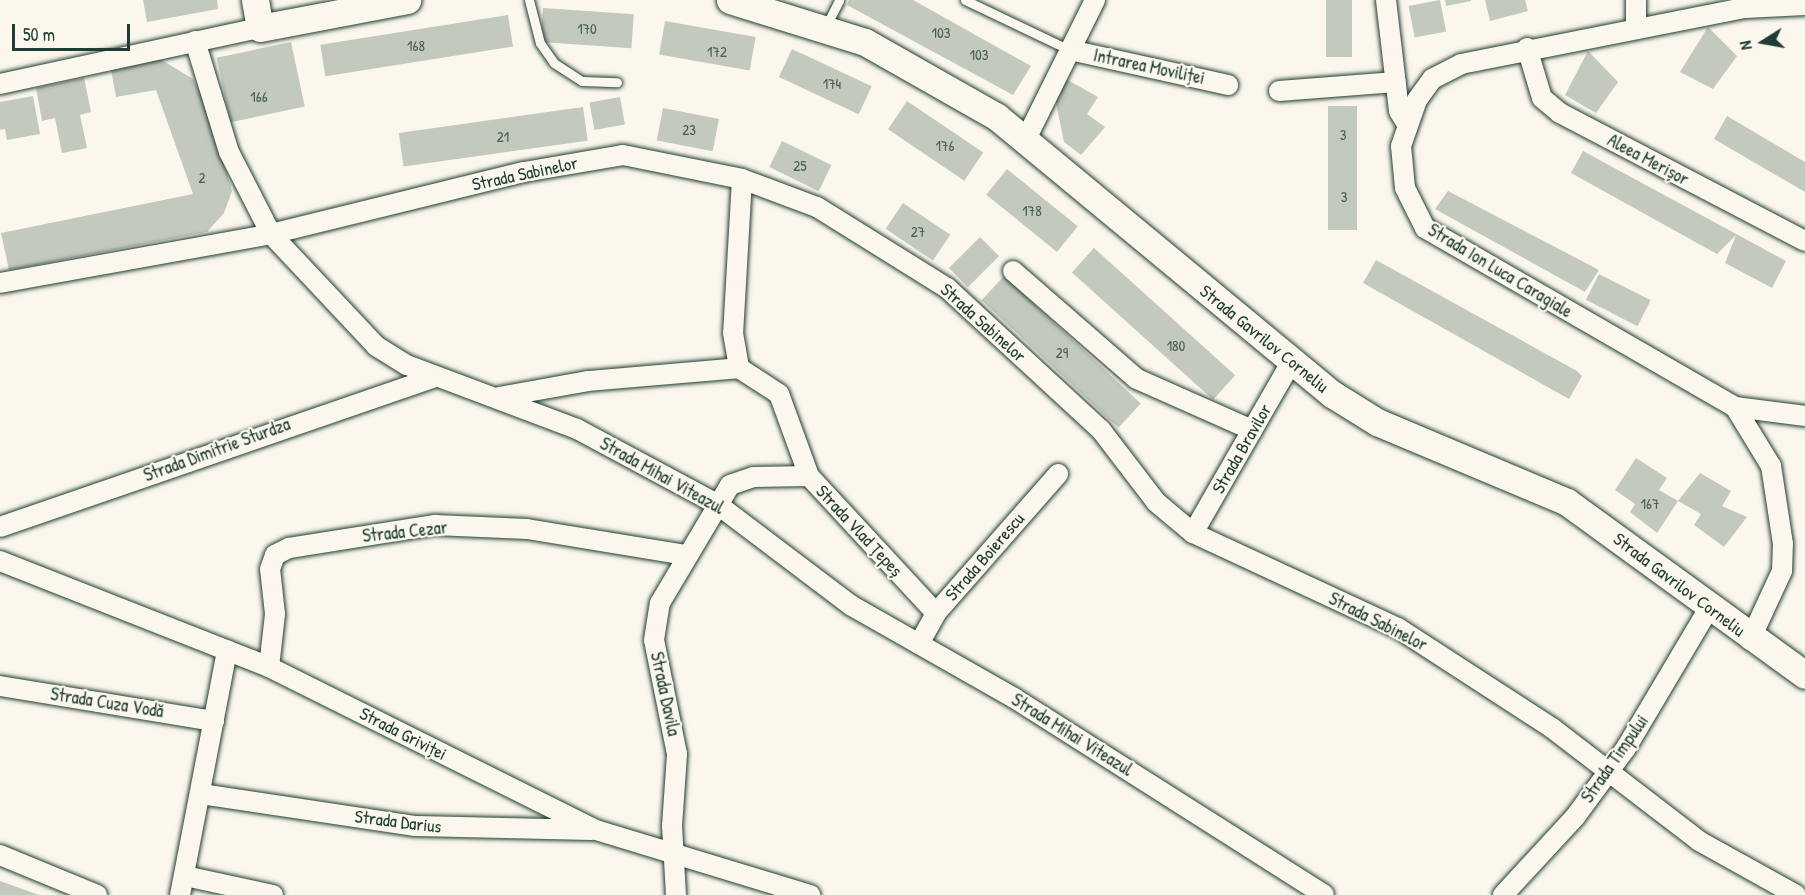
<!DOCTYPE html>
<meta charset="utf-8">
<style>
body{margin:0}
#map{position:relative;width:1805px;height:895px;overflow:hidden;background:#fbf7ec;font-family:"Patrick Hand",sans-serif}
div>[style]{position:absolute}
.building>*{inset:0;background:#c4c9be;transform-origin:0 0}
.roads{filter:drop-shadow(0 0 2px #1f3d34) drop-shadow(0 0 2px #1f3d34)}
.lane>*{height:9px;margin:-4.5px;padding:0 4.5px;transform-origin:4.5px;border-radius:4.5px;background:#fbf7ec}
.street>*{height:20px;margin:-10px;padding:0 10px;transform-origin:10px;border-radius:10px;background:#fbf7ec}
.secondary>*{height:27px;margin:-13.5px;padding:0 13.5px;transform-origin:13.5px;border-radius:13.5px;background:#fbf7ec}
span{translate:-50% -50%;white-space:nowrap;text-align:center;line-height:1.15;-webkit-text-stroke:4.5px #fbf7ec;paint-order:stroke}
.number-label{font-size:15px;color:#486056}
.number-label span{-webkit-text-stroke-width:0}
.street-label{font-size:18px;color:#1f3d34}
.north{position:absolute;left:1733px;top:12px;width:60px;height:60px;-webkit-text-stroke:4px #fbf7ec;paint-order:stroke;rotate:259deg;font-size:16px;font-weight:700;line-height:24px;text-align:center;color:#1f3d34}
.north::after{content:'';display:block;margin:auto;width:21px;height:27px;background:#1f3d34;clip-path:polygon(50% 0,100% 100%,50% 72%,0 100%)}
.scale{position:absolute;left:12px;top:24px;width:118px;height:27px;box-sizing:border-box;border:3px solid #1f3d34;border-top:0;padding-left:8px;font-size:18px;line-height:21px;white-space:nowrap;color:#1f3d34;-webkit-text-stroke:4px #fbf7ec;paint-order:stroke}
</style>
<div id="map">
<div class="building">
<i style="clip-path:polygon(143px 0,217px 0,218px 9px,147px 22px)"></i>
<i style="clip-path:polygon(849px 0,913px 0,1031px 66px,1013px 95px,847px 5px)"></i>
<i style="left:1326px;top:0;width:26px;height:57px"></i>
<i style="left:1440px;top:0;width:32px;height:32px;rotate:79deg"></i>
<i style="clip-path:polygon(1445px 0,1471px 0,1471px 1px,1446px 6px)"></i>
<i style="clip-path:polygon(1485px 0,1525px 0,1528px 11px,1490px 21px)"></i>
<i style="left:543px;top:8px;width:91px;height:34px;rotate:4deg"></i>
<i style="left:508px;top:15px;width:32px;height:190px;rotate:81deg"></i>
<i style="left:665px;top:21px;width:92px;height:34px;rotate:10deg"></i>
<i style="clip-path:polygon(1708px 27px,1737px 56px,1713px 89px,1680px 72px)"></i>
<i style="left:291px;top:42px;width:66px;height:76px;rotate:78deg"></i>
<i style="left:792px;top:49px;width:88px;height:31px;rotate:25deg"></i>
<i style="clip-path:polygon(1588px 51px,1618px 82px,1596px 113px,1565px 95px)"></i>
<i style="clip-path:polygon(155px 56px,193px 79px,208px 107px,232px 191px,224px 213px,207px 232px,9px 270px,1px 233px,193px 194px,156px 90px,116px 97px,110px 64px)"></i>
<i style="clip-path:polygon(84px 78px,91px 112px,80px 115px,87px 148px,62px 153px,55px 118px,42px 121px,36px 88px)"></i>
<i style="clip-path:polygon(1066px 79px,1098px 97px,1087px 114px,1105px 127px,1081px 155px,1064px 142px,1055px 98px)"></i>
<i style="clip-path:polygon(33px 96px,40px 134px,7px 140px,5px 129px,0 130px,0 102px)"></i>
<i style="left:620px;top:97px;width:28px;height:31px;rotate:80deg"></i>
<i style="left:907px;top:101px;width:92px;height:34px;rotate:34deg"></i>
<i style="left:1328px;top:106px;width:29px;height:124px"></i>
<i style="left:583px;top:107px;width:34px;height:186px;rotate:82deg"></i>
<i style="left:663px;top:108px;width:57px;height:33px;rotate:11deg"></i>
<i style="clip-path:polygon(1727px 116px,1805px 162px,1805px 192px,1714px 139px)"></i>
<i style="left:782px;top:141px;width:55px;height:29px;rotate:26deg"></i>
<i style="clip-path:polygon(1583px 151px,1786px 261px,1772px 288px,1725px 263px,1736px 235px,1717px 254px,1571px 173px)"></i>
<i style="left:1007px;top:169px;width:91px;height:33px;rotate:39deg"></i>
<i style="clip-path:polygon(1448px 191px,1599px 270px,1585px 292px,1435px 209px)"></i>
<i style="left:903px;top:203px;width:57px;height:31px;rotate:34deg"></i>
<i style="left:980px;top:237px;width:27px;height:44px;rotate:45deg"></i>
<i style="left:1094px;top:248px;width:190px;height:33px;rotate:42deg"></i>
<i style="clip-path:polygon(1376px 260px,1577px 371px,1582px 376px,1569px 399px,1363px 283px)"></i>
<i style="left:1599px;top:274px;width:58px;height:29px;rotate:27deg"></i>
<i style="left:1004px;top:276px;width:187px;height:33px;rotate:43deg"></i>
<i style="clip-path:polygon(1636px 458px,1667px 478px,1659px 490px,1678px 501px,1657px 533px,1630px 512px,1635px 504px,1615px 490px)"></i>
<i style="clip-path:polygon(1700px 473px,1731px 491px,1722px 506px,1747px 517px,1724px 547px,1694px 525px,1701px 514px,1678px 501px)"></i>
<i style="clip-path:polygon(0 881px,39px 895px,0 895px)"></i>
</div>
<div class="roads">
<div class="lane">
<i style="left:529px;top:0;width:44px;rotate:75.7deg"></i>
<i style="left:540px;top:43px;width:24px;rotate:55deg"></i>
<i style="left:554px;top:63px;width:33px;rotate:33deg"></i>
<i style="left:582px;top:81px;width:35px;rotate:2deg"></i>
<i style="left:965px;top:0;width:116px;rotate:25.5deg"></i>
<i style="left:826px;top:26px;width:29px;rotate:-63deg"></i>
</div>
<div class="street">
<i style="left:1386px;top:0;width:112px;rotate:83.3deg"></i>
<i style="left:1399px;top:111px;width:12px;rotate:59deg"></i>
<i style="left:1636px;top:29px;width:29px;rotate:-90deg"></i>
<i style="left:195px;top:41px;width:116px;rotate:73deg"></i>
<i style="left:229px;top:152px;width:92px;rotate:62.9deg"></i>
<i style="left:271px;top:234px;width:154px;rotate:46.8deg"></i>
<i style="left:376px;top:346px;width:36px;rotate:32deg"></i>
<i style="left:407px;top:365px;width:182px;rotate:20.6deg"></i>
<i style="left:577px;top:429px;width:159px;rotate:28.2deg"></i>
<i style="left:717px;top:504px;width:169px;rotate:37.1deg"></i>
<i style="left:852px;top:606px;width:186px;rotate:29.6deg"></i>
<i style="left:1014px;top:698px;width:367px;rotate:32.4deg"></i>
<i style="left:1527px;top:48px;width:52px;rotate:73.3deg"></i>
<i style="left:1542px;top:98px;width:23px;rotate:40deg"></i>
<i style="left:1560px;top:113px;width:276px;rotate:27.6deg"></i>
<i style="left:1070px;top:50px;width:162px;rotate:12.5deg"></i>
<i style="left:0;top:84px;width:266px;rotate:-12.2deg"></i>
<i style="left:1279px;top:91px;width:117px;rotate:-4.4deg"></i>
<i style="left:1027px;top:137px;width:153px;rotate:-63.6deg"></i>
<i style="left:742px;top:179px;width:154px;rotate:93.3deg"></i>
<i style="left:733px;top:333px;width:36px;rotate:80deg"></i>
<i style="left:739px;top:368px;width:48px;rotate:33deg"></i>
<i style="left:779px;top:394px;width:87px;rotate:69.9deg"></i>
<i style="left:809px;top:476px;width:187px;rotate:47.2deg"></i>
<i style="left:1013px;top:271px;width:164px;rotate:41.1deg"></i>
<i style="left:1137px;top:379px;width:126px;rotate:23.9deg"></i>
<i style="left:0;top:283px;width:275px;rotate:-10.2deg"></i>
<i style="left:271px;top:234px;width:260px;rotate:-13.8deg"></i>
<i style="left:524px;top:172px;width:100px;rotate:-9.7deg"></i>
<i style="left:623px;top:155px;width:121px;rotate:11.4deg"></i>
<i style="left:742px;top:179px;width:80px;rotate:20.5deg"></i>
<i style="left:817px;top:207px;width:153px;rotate:31.9deg"></i>
<i style="left:947px;top:288px;width:209px;rotate:42.7deg"></i>
<i style="left:1101px;top:430px;width:91px;rotate:52.6deg"></i>
<i style="left:1156px;top:502px;width:48px;rotate:40deg"></i>
<i style="left:1193px;top:533px;width:226px;rotate:24.9deg"></i>
<i style="left:1398px;top:628px;width:184px;rotate:33deg"></i>
<i style="left:1552px;top:728px;width:185px;rotate:37.5deg"></i>
<i style="left:1699px;top:841px;width:111px;rotate:29.1deg"></i>
<i style="left:499px;top:397px;width:90px;rotate:-10.2deg"></i>
<i style="left:588px;top:381px;width:152px;rotate:-4.9deg"></i>
<i style="left:1735px;top:407px;width:71px;rotate:7.3deg"></i>
<i style="left:0;top:527px;width:461px;rotate:-19deg"></i>
<i style="left:1193px;top:533px;width:195px;rotate:-60.1deg"></i>
<i style="left:0;top:561px;width:289px;rotate:21.5deg"></i>
<i style="left:269px;top:667px;width:365px;rotate:26.5deg"></i>
<i style="left:596px;top:830px;width:224px;rotate:16.9deg"></i>
<i style="left:1750px;top:640px;width:76px;rotate:-65.1deg"></i>
<i style="left:1782px;top:571px;width:27px;rotate:-88deg"></i>
<i style="left:1783px;top:544px;width:79px;rotate:-98.7deg"></i>
<i style="left:1771px;top:466px;width:69px;rotate:-121.4deg"></i>
<i style="left:1735px;top:407px;width:358px;rotate:-150deg"></i>
<i style="left:1425px;top:228px;width:45px;rotate:-116.6deg"></i>
<i style="left:1405px;top:188px;width:42px;rotate:-95.4deg"></i>
<i style="left:1401px;top:146px;width:49px;rotate:-70.8deg"></i>
<i style="left:1417px;top:100px;width:26px;rotate:-54deg"></i>
<i style="left:1432px;top:79px;width:33px;rotate:-27deg"></i>
<i style="left:1461px;top:64px;width:289px;rotate:-11.2deg"></i>
<i style="left:1745px;top:8px;width:60px;rotate:-2.9deg"></i>
<i style="left:919px;top:644px;width:35px;rotate:-61deg"></i>
<i style="left:936px;top:613px;width:185px;rotate:-48.7deg"></i>
<i style="left:269px;top:667px;width:53px;rotate:-83.5deg"></i>
<i style="left:275px;top:614px;width:45px;rotate:-96.3deg"></i>
<i style="left:270px;top:569px;width:15px;rotate:-70deg"></i>
<i style="left:275px;top:555px;width:16px;rotate:-27deg"></i>
<i style="left:289px;top:548px;width:148px;rotate:-9deg"></i>
<i style="left:435px;top:525px;width:92px;rotate:2.5deg"></i>
<i style="left:527px;top:529px;width:160px;rotate:9.3deg"></i>
<i style="left:0;top:686px;width:217px;rotate:9.3deg"></i>
<i style="left:201px;top:794px;width:217px;rotate:8.5deg"></i>
<i style="left:416px;top:826px;width:176px;rotate:1.3deg"></i>
<i style="left:0;top:855px;width:105px;rotate:22.4deg"></i>
<i style="left:185px;top:876px;width:90px;rotate:12.2deg"></i>
<i style="left:180px;top:895px;width:249px;rotate:-79.1deg"></i>
<i style="left:676px;top:895px;width:69px;rotate:-93.3deg"></i>
<i style="left:672px;top:826px;width:72px;rotate:-86deg"></i>
<i style="left:677px;top:754px;width:116px;rotate:-101.4deg"></i>
<i style="left:654px;top:640px;width:37px;rotate:-81deg"></i>
<i style="left:660px;top:603px;width:137px;rotate:-59.3deg"></i>
<i style="left:730px;top:485px;width:24px;rotate:-19deg"></i>
<i style="left:753px;top:477px;width:56px;rotate:-1deg"></i>
<i style="left:1503px;top:895px;width:106px;rotate:-47.3deg"></i>
<i style="left:1575px;top:817px;width:86px;rotate:-53.5deg"></i>
<i style="left:1626px;top:748px;width:161px;rotate:-59.3deg"></i>
</div>
<div class="secondary">
<i style="left:255px;top:0;width:28px;rotate:80deg"></i>
<i style="left:260px;top:28px;width:150px;rotate:-10.8deg"></i>
<i style="left:730px;top:0;width:141px;rotate:17.3deg"></i>
<i style="left:865px;top:42px;width:152px;rotate:29.6deg"></i>
<i style="left:997px;top:117px;width:435px;rotate:39.6deg"></i>
<i style="left:1332px;top:394px;width:53px;rotate:31.9deg"></i>
<i style="left:1377px;top:422px;width:206px;rotate:22.8deg"></i>
<i style="left:1567px;top:502px;width:294px;rotate:36deg"></i>
</div>
</div>
<div class="number-label">
<span style="left:587px;top:29px">170</span>
<span style="left:941px;top:33px">103</span>
<span style="left:416px;top:46px">168</span>
<span style="left:717px;top:52px">172</span>
<span style="left:979px;top:55px">103</span>
<span style="left:832px;top:84px">174</span>
<span style="left:259px;top:97px">166</span>
<span style="left:689px;top:130px">23</span>
<span style="left:1343px;top:135px">3</span>
<span style="left:503px;top:137px">21</span>
<span style="left:945px;top:146px">176</span>
<span style="left:800px;top:166px">25</span>
<span style="left:202px;top:178px">2</span>
<span style="left:1344px;top:197px">3</span>
<span style="left:1032px;top:211px">178</span>
<span style="left:918px;top:232px">27</span>
<span style="left:1176px;top:346px">180</span>
<span style="left:1062px;top:353px">29</span>
<span style="left:1650px;top:504px">167</span>
</div>
<div class="street-label">
<span style="left:1149px;top:67px;rotate:12deg">Intrarea Moviliței</span>
<span style="left:1648px;top:160px;rotate:28deg">Aleea Merișor</span>
<span style="left:525px;top:174px;rotate:-12deg">Strada Sabinelor</span>
<span style="left:1500px;top:271px;rotate:31deg">Strada Ion Luca Caragiale</span>
<span style="left:983px;top:323px;rotate:42deg">Strada Sabinelor</span>
<span style="left:1264px;top:339px;rotate:39deg">Strada Gavrilov Corneliu</span>
<span style="left:1242px;top:449px;rotate:-60deg">Strada Bravilor</span>
<span style="left:217px;top:450px;rotate:-20deg">Strada Dimitrie Sturdza</span>
<span style="left:662px;top:476px;rotate:29deg">Strada Mihai Viteazul</span>
<span style="left:859px;top:531px;rotate:47deg">Strada Vlad Țepeș</span>
<span style="left:405px;top:532px;rotate:-6deg">Strada Cezar</span>
<span style="left:985px;top:557px;rotate:-49deg">Strada Boierescu</span>
<span style="left:1679px;top:585px;rotate:37deg">Strada Gavrilov Corneliu</span>
<span style="left:1378px;top:622px;rotate:27deg">Strada Sabinelor</span>
<span style="left:665px;top:694px;rotate:78deg">Strada Davila</span>
<span style="left:107px;top:703px;rotate:9deg">Strada Cuza Vodă</span>
<span style="left:403px;top:734px;rotate:27deg">Strada Griviței</span>
<span style="left:1072px;top:735px;rotate:32deg">Strada Mihai Viteazul</span>
<span style="left:1615px;top:759px;rotate:-55deg">Strada Timpului</span>
<span style="left:398px;top:822px;rotate:7deg">Strada Darius</span>
</div>
<div class="north">N</div>
<div class="scale">50 m</div>
</div>
